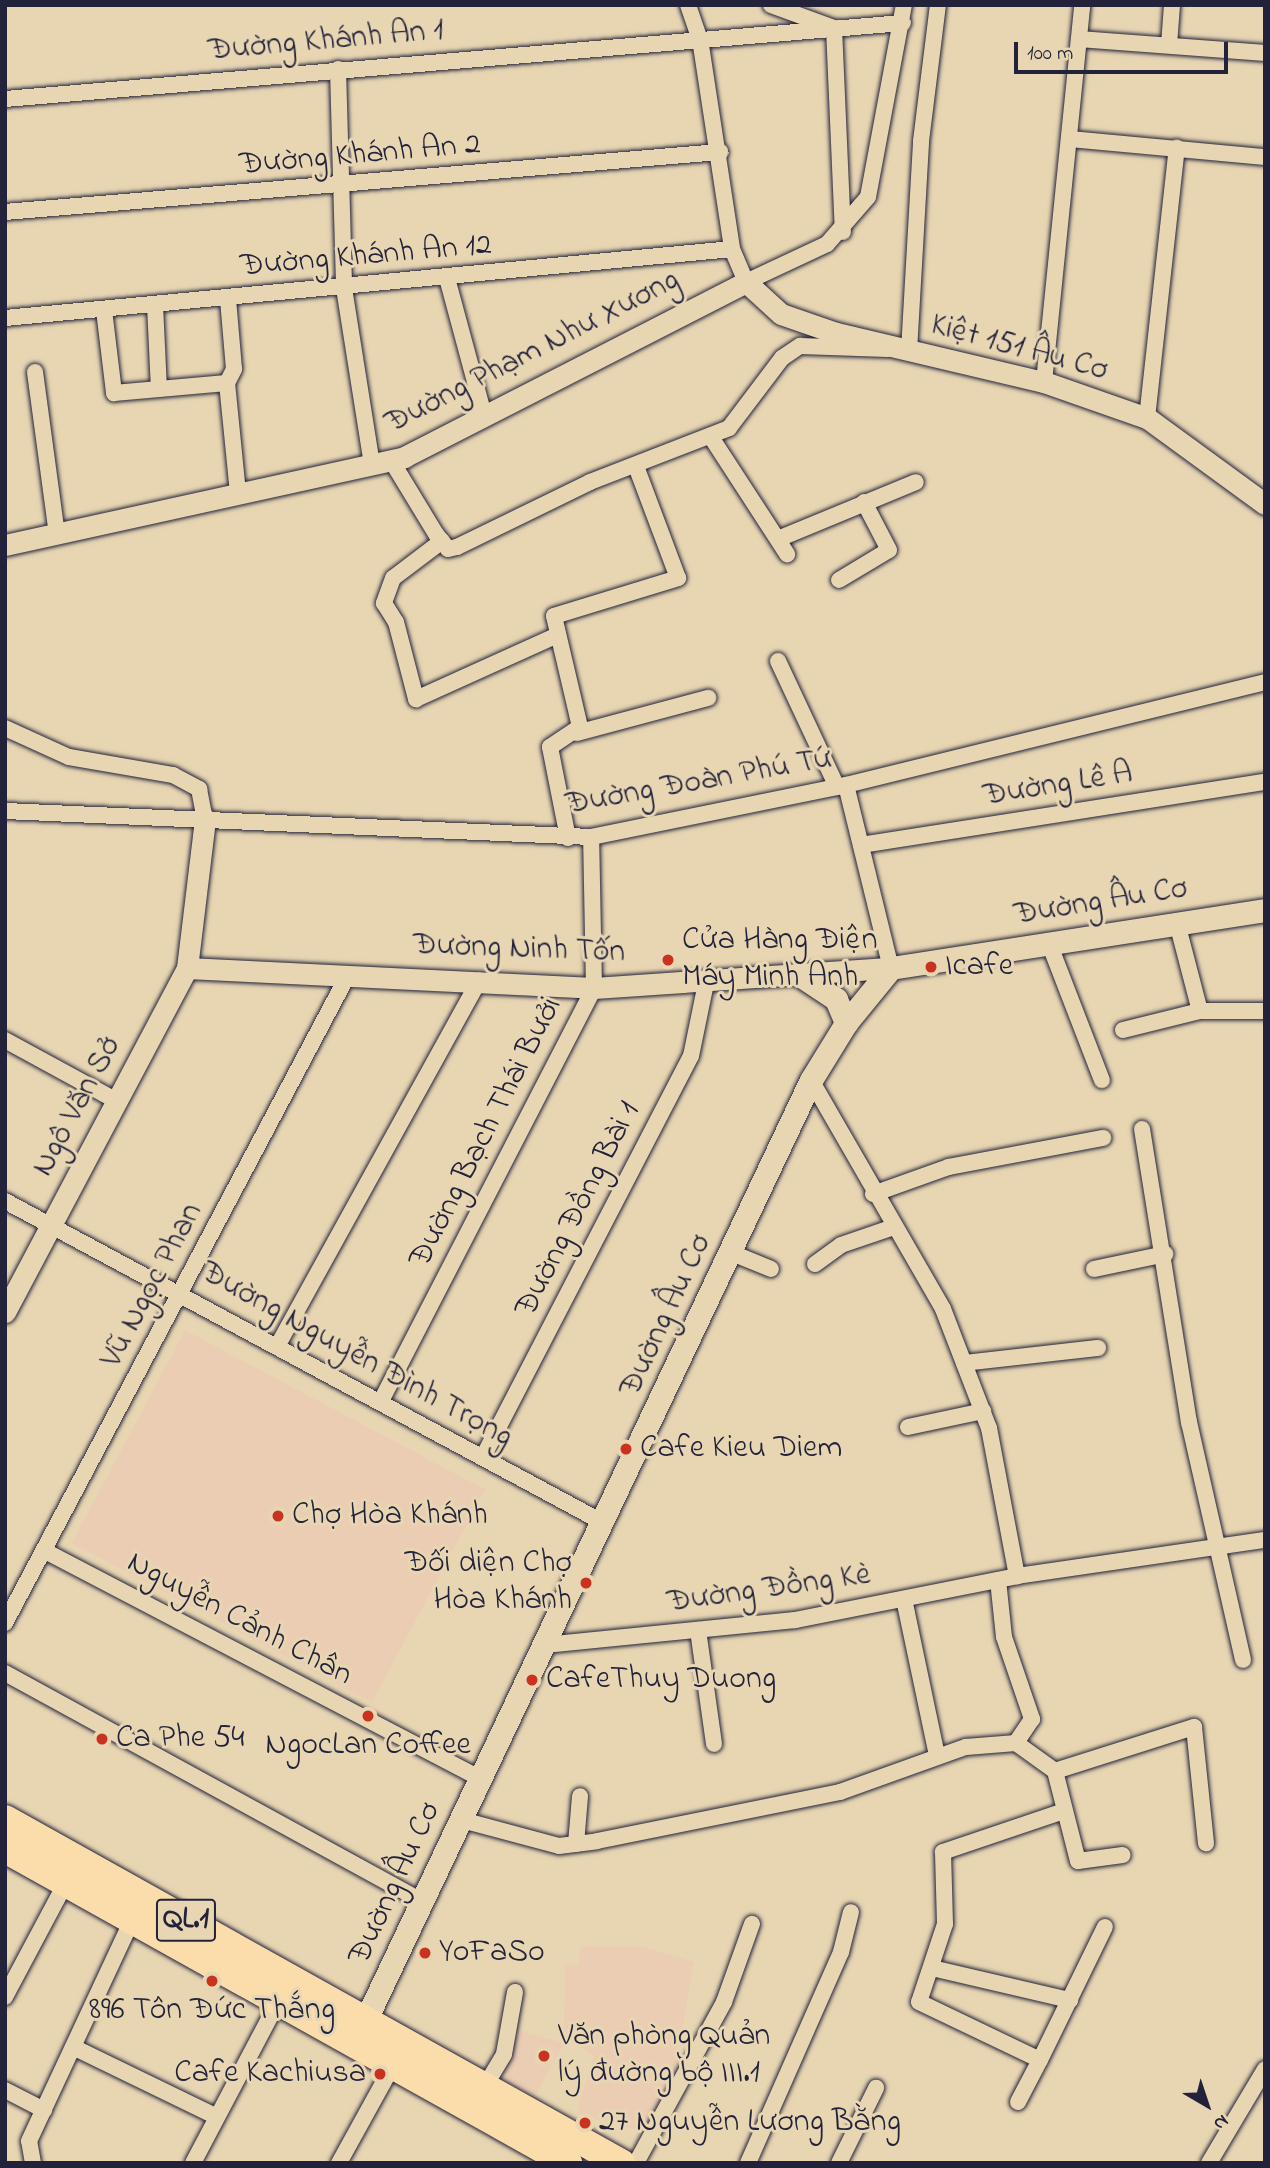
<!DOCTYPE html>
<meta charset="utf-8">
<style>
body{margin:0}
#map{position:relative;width:1270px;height:2168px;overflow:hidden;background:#e8d6b3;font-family:"Indie Flower",sans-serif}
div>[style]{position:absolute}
.built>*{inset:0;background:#ebcdb3;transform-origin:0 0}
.roads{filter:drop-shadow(0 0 2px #22223b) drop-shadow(0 0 2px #22223b)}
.minor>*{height:16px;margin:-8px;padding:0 8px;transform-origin:8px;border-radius:8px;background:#e8d6b3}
.tertiary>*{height:21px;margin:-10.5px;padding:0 10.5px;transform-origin:10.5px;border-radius:10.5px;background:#e8d6b3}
.secondary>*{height:23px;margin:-11.5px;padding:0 11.5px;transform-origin:11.5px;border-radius:11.5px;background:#e8d6b3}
.trunk>*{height:28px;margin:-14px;padding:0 14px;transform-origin:14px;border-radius:14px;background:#faddab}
.dots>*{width:19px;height:19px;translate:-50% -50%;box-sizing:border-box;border:4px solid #e8d6b3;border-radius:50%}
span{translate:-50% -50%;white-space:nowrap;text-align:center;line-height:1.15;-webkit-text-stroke:6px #e8d6b3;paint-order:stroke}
.shield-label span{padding:2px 5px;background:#e8d6b3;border:2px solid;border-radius:5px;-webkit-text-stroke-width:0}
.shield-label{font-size:30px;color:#22223b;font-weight:700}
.street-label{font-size:32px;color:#22223b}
.poi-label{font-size:32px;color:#22223b}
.left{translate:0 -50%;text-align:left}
.right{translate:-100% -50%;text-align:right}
.frame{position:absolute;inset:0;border:7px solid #22223b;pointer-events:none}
.north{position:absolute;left:1172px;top:2070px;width:70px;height:70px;-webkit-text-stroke:5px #e8d6b3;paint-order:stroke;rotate:141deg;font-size:19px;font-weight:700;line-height:28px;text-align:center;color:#22223b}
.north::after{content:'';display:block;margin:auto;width:24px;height:32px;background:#22223b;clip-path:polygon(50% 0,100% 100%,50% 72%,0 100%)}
.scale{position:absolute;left:1014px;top:42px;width:214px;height:32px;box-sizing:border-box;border:4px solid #22223b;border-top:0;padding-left:9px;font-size:21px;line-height:24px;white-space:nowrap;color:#22223b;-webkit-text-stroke:5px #e8d6b3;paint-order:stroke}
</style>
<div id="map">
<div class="built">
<i style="left:185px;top:1330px;width:340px;height:241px;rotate:28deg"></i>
<i style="clip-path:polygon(581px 1946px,645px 1947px,694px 1962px,675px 2071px,643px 2131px,576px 2114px,594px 2056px,564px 2037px,565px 1965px,578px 1964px)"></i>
<i style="clip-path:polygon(518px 2030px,564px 2043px,535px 2096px,496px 2075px)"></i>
</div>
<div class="roads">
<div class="minor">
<i style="left:688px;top:5px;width:36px;rotate:71deg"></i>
<i style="left:700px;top:39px;width:212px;rotate:81.3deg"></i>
<i style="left:732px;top:249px;width:36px;rotate:67deg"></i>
<i style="left:746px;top:282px;width:89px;rotate:-25.1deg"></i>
<i style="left:827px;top:244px;width:62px;rotate:-48.9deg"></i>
<i style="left:868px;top:197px;width:195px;rotate:-79.4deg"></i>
<i style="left:771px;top:5px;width:67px;rotate:20.1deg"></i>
<i style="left:834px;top:28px;width:204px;rotate:87.5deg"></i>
<i style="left:1079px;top:39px;width:187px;rotate:4.3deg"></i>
<i style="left:1169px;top:45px;width:40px;rotate:-85.7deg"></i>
<i style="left:338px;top:69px;width:219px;rotate:88.4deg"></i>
<i style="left:344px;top:288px;width:178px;rotate:81deg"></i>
<i style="left:5px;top:99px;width:901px;rotate:-4.84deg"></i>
<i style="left:1070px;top:139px;width:196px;rotate:5.3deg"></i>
<i style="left:5px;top:212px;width:718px;rotate:-4.8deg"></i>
<i style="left:447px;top:278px;width:142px;rotate:74.9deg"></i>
<i style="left:155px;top:305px;width:84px;rotate:87.3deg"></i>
<i style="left:104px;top:310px;width:84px;rotate:83.1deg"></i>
<i style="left:114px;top:393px;width:113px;rotate:-5.1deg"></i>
<i style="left:227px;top:383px;width:16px;rotate:-63deg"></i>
<i style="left:234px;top:369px;width:70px;rotate:-94.9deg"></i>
<i style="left:5px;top:318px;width:730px;rotate:-5.42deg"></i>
<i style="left:909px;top:351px;width:210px;rotate:-86.7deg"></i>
<i style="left:921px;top:141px;width:137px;rotate:-82.9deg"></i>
<i style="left:35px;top:372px;width:163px;rotate:82.3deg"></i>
<i style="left:1044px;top:382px;width:379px;rotate:-84.2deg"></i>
<i style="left:227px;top:383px;width:112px;rotate:84.3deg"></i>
<i style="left:1147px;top:418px;width:272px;rotate:-83.7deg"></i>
<i style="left:711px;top:437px;width:140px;rotate:57deg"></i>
<i style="left:391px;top:460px;width:87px;rotate:58.7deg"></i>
<i style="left:436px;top:534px;width:19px;rotate:51deg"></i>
<i style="left:448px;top:549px;width:9px;rotate:-13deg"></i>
<i style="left:457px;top:547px;width:148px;rotate:-26deg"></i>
<i style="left:590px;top:482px;width:149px;rotate:-21.2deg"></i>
<i style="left:729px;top:428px;width:88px;rotate:-52.9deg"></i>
<i style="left:782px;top:358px;width:22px;rotate:-34deg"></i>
<i style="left:800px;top:346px;width:88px;rotate:2deg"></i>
<i style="left:778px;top:539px;width:149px;rotate:-22.4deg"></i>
<i style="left:442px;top:541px;width:61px;rotate:142.9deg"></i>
<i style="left:393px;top:578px;width:27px;rotate:110deg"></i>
<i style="left:384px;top:603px;width:22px;rotate:58deg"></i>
<i style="left:396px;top:622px;width:80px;rotate:75.4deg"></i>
<i style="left:416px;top:699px;width:156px;rotate:-24.3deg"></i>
<i style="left:839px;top:580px;width:58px;rotate:-31deg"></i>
<i style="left:889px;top:550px;width:54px;rotate:-117.5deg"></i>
<i style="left:778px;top:661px;width:139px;rotate:64.9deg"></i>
<i style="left:5px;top:728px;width:70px;rotate:24.4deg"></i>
<i style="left:69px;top:757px;width:106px;rotate:9.8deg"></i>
<i style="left:173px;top:775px;width:30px;rotate:28deg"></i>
<i style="left:199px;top:789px;width:31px;rotate:79deg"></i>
<i style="left:577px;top:733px;width:136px;rotate:-15deg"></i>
<i style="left:846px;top:785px;width:188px;rotate:76.2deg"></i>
<i style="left:5px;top:811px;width:587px;rotate:2.54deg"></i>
<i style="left:591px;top:837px;width:260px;rotate:-11.5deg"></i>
<i style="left:846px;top:785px;width:431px;rotate:-13.8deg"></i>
<i style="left:568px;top:838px;width:93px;rotate:-101.2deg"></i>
<i style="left:550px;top:747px;width:36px;rotate:-34deg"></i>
<i style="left:580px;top:727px;width:114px;rotate:-103.2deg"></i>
<i style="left:554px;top:616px;width:130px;rotate:-17deg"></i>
<i style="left:678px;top:578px;width:120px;rotate:-110.6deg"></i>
<i style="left:861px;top:845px;width:409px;rotate:-8.9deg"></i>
<i style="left:1177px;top:923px;width:91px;rotate:75.4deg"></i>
<i style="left:1200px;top:1011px;width:65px"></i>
<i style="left:1049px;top:943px;width:147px;rotate:68.9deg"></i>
<i style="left:1123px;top:1030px;width:79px;rotate:-13.9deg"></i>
<i style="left:5px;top:1040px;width:128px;rotate:28.6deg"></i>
<i style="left:811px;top:1080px;width:264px;rotate:60deg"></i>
<i style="left:943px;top:1309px;width:128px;rotate:68.9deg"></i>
<i style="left:989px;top:1428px;width:151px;rotate:79.3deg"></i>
<i style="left:1142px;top:1129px;width:297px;rotate:80.9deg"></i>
<i style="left:1189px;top:1422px;width:244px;rotate:77.2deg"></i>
<i style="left:873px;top:1194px;width:81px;rotate:-19.6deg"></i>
<i style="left:949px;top:1167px;width:157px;rotate:-10.7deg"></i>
<i style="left:5px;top:1201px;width:680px;rotate:28.26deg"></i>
<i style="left:732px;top:1253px;width:42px;rotate:22.3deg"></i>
<i style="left:815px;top:1264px;width:32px;rotate:-36deg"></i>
<i style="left:841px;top:1245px;width:53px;rotate:-18.8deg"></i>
<i style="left:1094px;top:1269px;width:73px;rotate:-11.9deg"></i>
<i style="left:279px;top:1343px;width:414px;rotate:-61.1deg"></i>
<i style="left:964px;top:1363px;width:135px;rotate:-6.4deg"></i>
<i style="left:381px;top:1401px;width:465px;rotate:-62.7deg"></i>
<i style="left:594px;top:988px;width:151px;rotate:-91.1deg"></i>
<i style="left:908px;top:1427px;width:77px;rotate:-12deg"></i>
<i style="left:483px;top:1457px;width:452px;rotate:-62.6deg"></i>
<i style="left:691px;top:1056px;width:75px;rotate:-78.4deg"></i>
<i style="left:45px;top:1551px;width:492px;rotate:27.6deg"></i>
<i style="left:998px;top:1580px;width:57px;rotate:84deg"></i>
<i style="left:1004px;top:1637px;width:87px;rotate:71.1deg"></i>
<i style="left:1032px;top:1719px;width:29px;rotate:124deg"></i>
<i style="left:904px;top:1599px;width:159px;rotate:78.1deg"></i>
<i style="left:5px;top:1623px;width:733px;rotate:-62.11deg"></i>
<i style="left:698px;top:1630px;width:115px;rotate:82deg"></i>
<i style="left:545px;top:1645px;width:251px;rotate:-5.7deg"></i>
<i style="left:795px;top:1620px;width:226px;rotate:-11.2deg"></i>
<i style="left:1017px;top:1576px;width:251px;rotate:-8.3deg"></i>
<i style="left:5px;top:1673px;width:475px;rotate:28.7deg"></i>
<i style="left:1016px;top:1743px;width:48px;rotate:35.7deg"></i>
<i style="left:1055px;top:1771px;width:93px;rotate:75.7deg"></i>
<i style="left:1078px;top:1861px;width:45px;rotate:-7.6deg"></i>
<i style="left:1055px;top:1771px;width:146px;rotate:-17.6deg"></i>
<i style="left:1194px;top:1727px;width:117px;rotate:84.1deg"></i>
<i style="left:1064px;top:1811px;width:128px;rotate:161.3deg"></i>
<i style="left:943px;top:1852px;width:72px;rotate:88.4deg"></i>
<i style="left:945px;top:1924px;width:82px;rotate:108.4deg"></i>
<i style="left:919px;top:2002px;width:134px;rotate:25.6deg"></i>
<i style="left:1040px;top:2060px;width:148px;rotate:-64deg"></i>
<i style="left:462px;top:1820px;width:100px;rotate:15deg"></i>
<i style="left:559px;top:1846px;width:38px;rotate:-7deg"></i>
<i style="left:597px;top:1841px;width:248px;rotate:-11.4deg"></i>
<i style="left:840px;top:1792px;width:134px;rotate:-19.7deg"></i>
<i style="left:966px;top:1747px;width:50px;rotate:-4.6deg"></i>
<i style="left:576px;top:1844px;width:48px;rotate:-85.2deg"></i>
<i style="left:932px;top:1968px;width:142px;rotate:13.1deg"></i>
<i style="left:5px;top:1997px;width:128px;rotate:-62deg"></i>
<i style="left:73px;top:2047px;width:158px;rotate:25.9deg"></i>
<i style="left:485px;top:2086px;width:37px;rotate:-59deg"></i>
<i style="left:504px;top:2054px;width:63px;rotate:-79.9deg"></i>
<i style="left:5px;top:2090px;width:44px;rotate:27.1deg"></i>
<i style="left:1018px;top:2102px;width:47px;rotate:-62.4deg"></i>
<i style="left:33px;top:2163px;width:22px;rotate:-100deg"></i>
<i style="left:29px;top:2141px;width:244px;rotate:-65deg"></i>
<i style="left:193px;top:2163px;width:184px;rotate:-62.2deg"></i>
<i style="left:339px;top:2163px;width:112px;rotate:-61.1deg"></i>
<i style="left:636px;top:2163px;width:183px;rotate:-61.3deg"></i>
<i style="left:724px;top:2002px;width:83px;rotate:-70.3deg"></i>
<i style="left:748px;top:2163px;width:231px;rotate:-66.2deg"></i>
<i style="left:841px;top:1952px;width:41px;rotate:-76deg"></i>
<i style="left:839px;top:2163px;width:84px;rotate:-63.7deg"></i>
<i style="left:1209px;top:2163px;width:109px;rotate:-59.2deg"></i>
</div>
<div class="tertiary">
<i style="left:5px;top:545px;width:409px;rotate:-12.4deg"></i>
<i style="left:404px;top:457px;width:384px;rotate:-27.1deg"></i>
<i style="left:746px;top:282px;width:47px;rotate:42.4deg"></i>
<i style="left:781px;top:314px;width:58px;rotate:19.1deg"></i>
<i style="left:836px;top:333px;width:214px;rotate:13.3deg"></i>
<i style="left:1044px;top:382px;width:109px;rotate:19.3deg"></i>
<i style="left:1147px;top:418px;width:146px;rotate:36.1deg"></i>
<i style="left:187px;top:968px;width:407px;rotate:2.8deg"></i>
<i style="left:594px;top:988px;width:298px;rotate:-3.9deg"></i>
<i style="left:5px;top:1312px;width:389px;rotate:-62.1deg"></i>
<i style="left:187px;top:968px;width:150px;rotate:-83.1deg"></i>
</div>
<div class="secondary">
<i style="left:801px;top:976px;width:42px;rotate:33.3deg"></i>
<i style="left:836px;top:999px;width:26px;rotate:67deg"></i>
<i style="left:359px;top:2034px;width:1056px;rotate:-64.65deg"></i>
<i style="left:811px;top:1080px;width:67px;rotate:-58.4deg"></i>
<i style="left:846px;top:1023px;width:71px;rotate:-50.7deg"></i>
<i style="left:891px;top:968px;width:378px;rotate:-8.8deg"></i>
</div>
<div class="trunk">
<i style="left:5px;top:1819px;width:706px;rotate:29.18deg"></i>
<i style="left:5px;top:1849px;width:645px;rotate:29.15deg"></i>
</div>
</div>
<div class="dots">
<i style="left:668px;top:960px;background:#c8321e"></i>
<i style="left:931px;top:967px;background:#c8321e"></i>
<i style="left:626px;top:1449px;background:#c8321e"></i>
<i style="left:278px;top:1516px;background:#c8321e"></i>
<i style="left:586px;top:1583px;background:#c8321e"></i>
<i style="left:532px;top:1680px;background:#c8321e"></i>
<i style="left:368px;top:1716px;background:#c8321e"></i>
<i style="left:102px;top:1739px;background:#c8321e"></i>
<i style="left:425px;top:1953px;background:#c8321e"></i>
<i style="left:212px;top:1981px;background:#c8321e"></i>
<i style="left:544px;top:2056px;background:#c8321e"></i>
<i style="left:380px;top:2074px;background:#c8321e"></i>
<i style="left:585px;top:2123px;background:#c8321e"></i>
</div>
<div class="shield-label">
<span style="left:186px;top:1920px">QL.1</span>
</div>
<div class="street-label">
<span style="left:326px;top:42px;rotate:-5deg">Đường Khánh An 1</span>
<span style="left:360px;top:156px;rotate:-5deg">Đường Khánh An 2</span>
<span style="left:366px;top:257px;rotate:-5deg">Đường Khánh An 12</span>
<span style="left:1019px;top:349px;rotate:15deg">Kiệt 151 Âu Cơ</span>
<span style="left:533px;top:353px;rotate:-27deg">Đường Phạm Như Xương</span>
<span style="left:699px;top:783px;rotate:-10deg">Đường Đoàn Phú Tứ</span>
<span style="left:1058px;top:786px;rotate:-9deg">Đường Lê A</span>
<span style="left:1101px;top:903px;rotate:-9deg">Đường Âu Cơ</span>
<span style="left:519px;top:950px;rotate:2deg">Đường Ninh Tốn</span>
<span style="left:78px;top:1107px;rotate:-62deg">Ngô Văn Sở</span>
<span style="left:487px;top:1133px;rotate:-63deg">Đường Bạch Thái Bưởi</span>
<span style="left:579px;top:1210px;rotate:-63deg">Đường Đồng Bài 1</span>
<span style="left:153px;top:1286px;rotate:-62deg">Vũ Ngọc Phan</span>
<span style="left:667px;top:1316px;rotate:-65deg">Đường Âu Cơ</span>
<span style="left:356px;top:1356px;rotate:29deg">Đường Nguyễn Đình Trọng</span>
<span style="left:769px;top:1590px;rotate:-8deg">Đường Đồng Kè</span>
<span style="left:239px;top:1620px;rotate:28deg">Nguyễn Cảnh Chân</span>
<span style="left:396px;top:1884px;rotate:-65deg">Đường Âu Cơ</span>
</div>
<div class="poi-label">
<span class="left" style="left:682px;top:960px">Cửa Hàng Điện<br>Máy Minh Anh</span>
<span class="left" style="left:945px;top:967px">Icafe</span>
<span class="left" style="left:640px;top:1449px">Cafe Kieu Diem</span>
<span class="left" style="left:292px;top:1516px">Chợ Hòa Khánh</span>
<span class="right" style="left:572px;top:1583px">Đối diện Chợ<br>Hòa Khánh</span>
<span class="left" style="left:546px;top:1680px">CafeThuy Duong</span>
<span class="left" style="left:116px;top:1739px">Ca Phe 54</span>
<span style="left:368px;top:1746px">NgocLan Coffee</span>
<span class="left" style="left:439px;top:1953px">YoFaSo</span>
<span style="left:212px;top:2011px">896 Tôn Đức Thắng</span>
<span class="left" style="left:558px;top:2056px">Văn phòng Quản<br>lý đường bộ III.1</span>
<span class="right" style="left:366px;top:2074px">Cafe Kachiusa</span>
<span class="left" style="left:599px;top:2123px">27 Nguyễn Lương Bằng</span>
</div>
<div class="frame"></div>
<div class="north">N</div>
<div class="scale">100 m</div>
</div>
